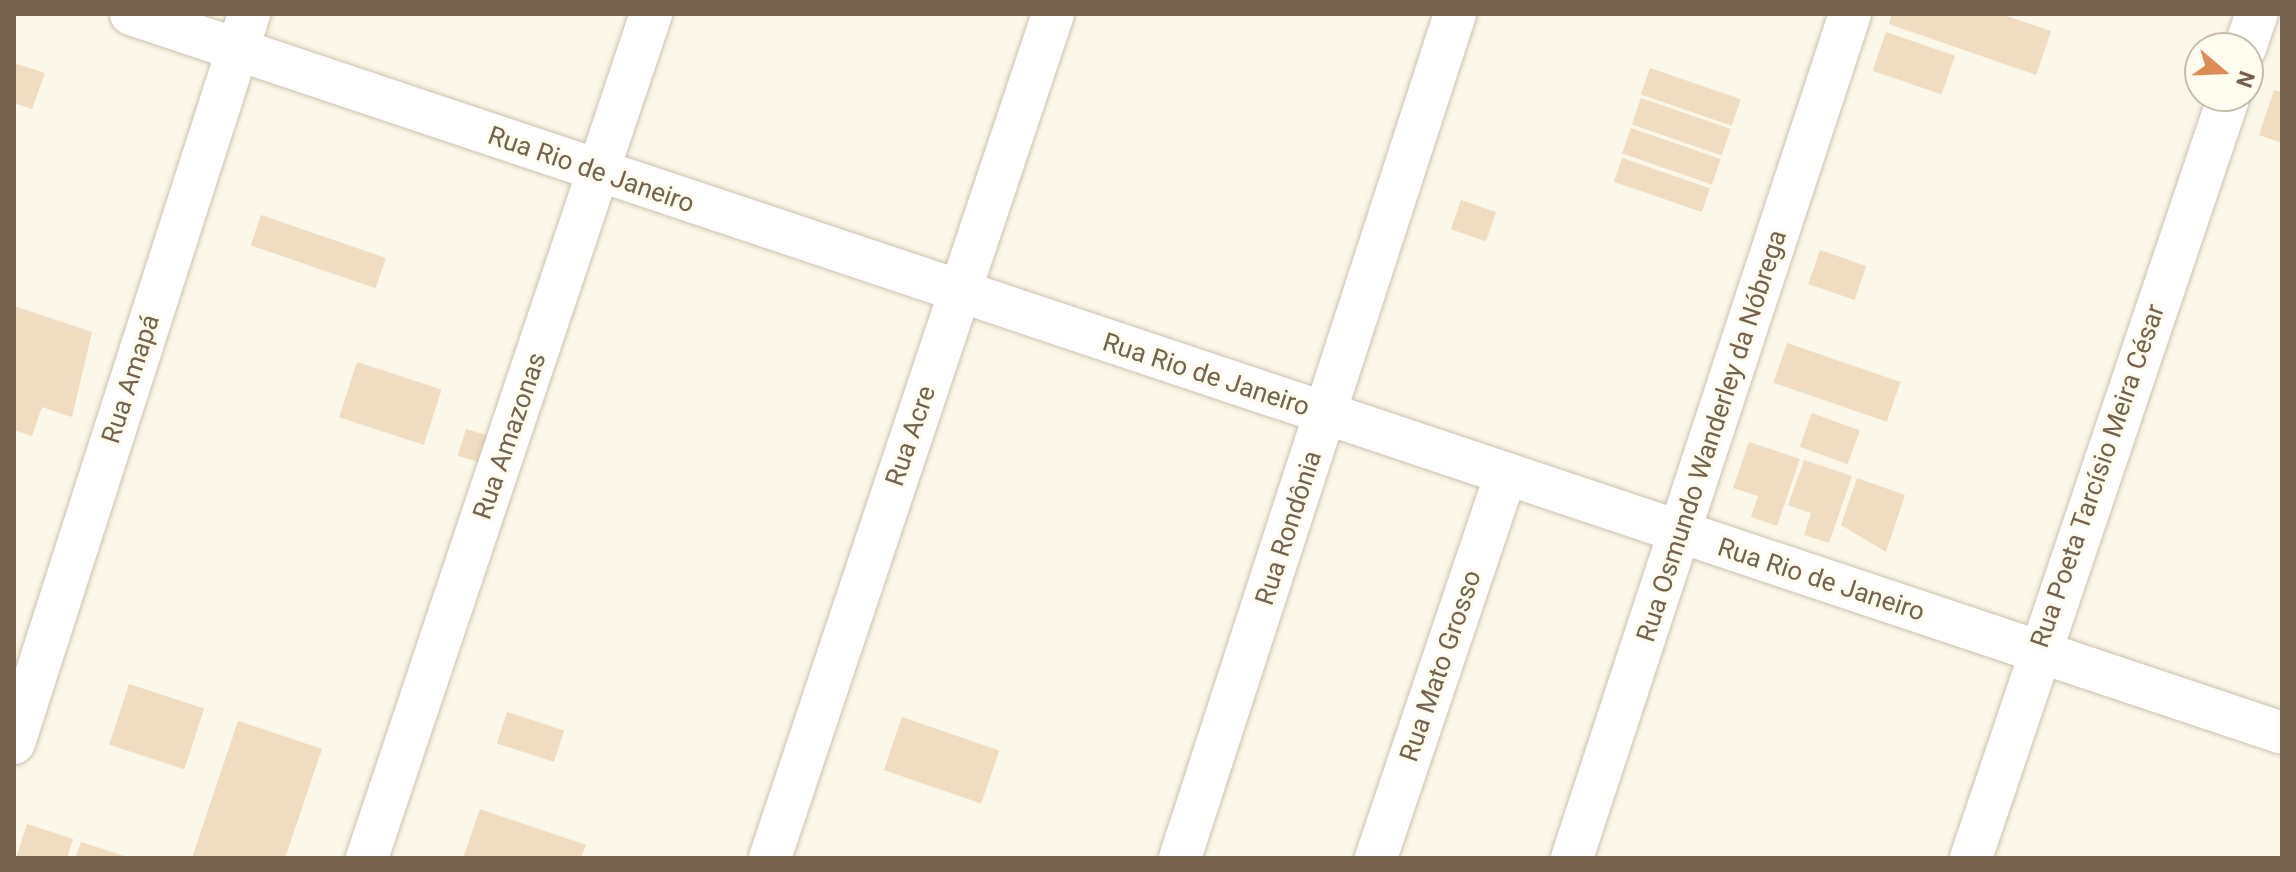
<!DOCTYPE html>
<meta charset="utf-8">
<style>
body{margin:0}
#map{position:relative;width:2296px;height:872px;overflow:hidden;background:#fbf7e9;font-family:Roboto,sans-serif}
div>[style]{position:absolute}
.building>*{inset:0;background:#f0dcc1;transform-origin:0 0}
.roads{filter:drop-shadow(0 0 2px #cdc1af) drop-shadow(0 0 2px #cdc1af)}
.minor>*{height:42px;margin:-21px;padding:0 21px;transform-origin:21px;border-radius:21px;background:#fff}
span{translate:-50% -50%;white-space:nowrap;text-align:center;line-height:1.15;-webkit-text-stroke:6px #fefbef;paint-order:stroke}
.street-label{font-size:26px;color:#75624d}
.frame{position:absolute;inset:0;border:16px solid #75624d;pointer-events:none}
.north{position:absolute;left:2184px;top:32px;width:80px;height:80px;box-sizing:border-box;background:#fefbef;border:2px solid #c7beae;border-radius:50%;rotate:109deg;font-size:22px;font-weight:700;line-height:32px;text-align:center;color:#75624d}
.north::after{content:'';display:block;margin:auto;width:28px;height:36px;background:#df8b54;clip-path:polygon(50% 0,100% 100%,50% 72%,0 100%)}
</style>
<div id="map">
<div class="building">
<i style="clip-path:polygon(1892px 14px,2001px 14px,2051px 31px,2036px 75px,1889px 24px)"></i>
<i style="left:1886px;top:32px;width:73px;height:41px;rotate:19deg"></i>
<i style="clip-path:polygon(14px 63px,45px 73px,32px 109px,14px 103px)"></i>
<i style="left:1650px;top:68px;width:96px;height:28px;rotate:19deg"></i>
<i style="clip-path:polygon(2274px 90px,2282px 92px,2282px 143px,2259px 135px)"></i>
<i style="left:1641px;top:98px;width:95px;height:28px;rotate:19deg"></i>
<i style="left:1631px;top:128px;width:95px;height:27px;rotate:19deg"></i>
<i style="left:1622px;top:158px;width:93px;height:25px;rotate:19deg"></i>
<i style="left:1461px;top:200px;width:37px;height:31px;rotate:19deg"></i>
<i style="left:261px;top:215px;width:132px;height:32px;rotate:19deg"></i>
<i style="left:1820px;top:250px;width:49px;height:36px;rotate:19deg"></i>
<i style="clip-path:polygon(14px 306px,92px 332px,72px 417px,42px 407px,32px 436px,14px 430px)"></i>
<i style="left:1787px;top:343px;width:120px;height:42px;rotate:19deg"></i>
<i style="left:357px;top:362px;width:89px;height:58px;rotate:18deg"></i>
<i style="left:1812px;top:413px;width:51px;height:36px;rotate:20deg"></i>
<i style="left:466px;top:429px;width:31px;height:28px;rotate:17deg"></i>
<i style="clip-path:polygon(1749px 442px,1800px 459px,1777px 526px,1751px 517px,1758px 496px,1733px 488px)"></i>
<i style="clip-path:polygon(1804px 460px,1852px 476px,1829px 543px,1804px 535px,1811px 513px,1788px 505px)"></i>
<i style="clip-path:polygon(1857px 478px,1905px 495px,1886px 552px,1841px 525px)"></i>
<i style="left:129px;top:684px;width:79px;height:64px;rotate:18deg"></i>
<i style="left:507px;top:712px;width:60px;height:33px;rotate:18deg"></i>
<i style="left:902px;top:717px;width:103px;height:56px;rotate:19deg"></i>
<i style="clip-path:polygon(238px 721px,322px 749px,285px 858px,192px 858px)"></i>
<i style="clip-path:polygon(480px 809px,586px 845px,581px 858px,463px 858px)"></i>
<i style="clip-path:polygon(27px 824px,73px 839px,67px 858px,16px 858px)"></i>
<i style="clip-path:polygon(81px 842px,127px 857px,127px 858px,75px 858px)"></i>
</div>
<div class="roads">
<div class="minor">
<i style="left:131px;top:14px;width:2268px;rotate:18.48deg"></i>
<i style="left:2245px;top:48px;width:36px;rotate:-71deg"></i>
<i style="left:14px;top:743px;width:766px;rotate:-72.13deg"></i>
<i style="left:367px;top:858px;width:891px;rotate:-71.4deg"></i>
<i style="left:770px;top:858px;width:890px;rotate:-71.46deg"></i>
<i style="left:1180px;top:858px;width:888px;rotate:-71.95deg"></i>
<i style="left:1376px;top:858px;width:406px;rotate:-71.3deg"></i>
<i style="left:1572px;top:858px;width:889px;rotate:-71.77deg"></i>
<i style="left:1971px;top:858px;width:804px;rotate:-71.29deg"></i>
</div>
</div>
<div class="street-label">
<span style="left:591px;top:170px;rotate:19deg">Rua Rio de Janeiro</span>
<span style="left:1206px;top:375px;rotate:18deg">Rua Rio de Janeiro</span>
<span style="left:131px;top:379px;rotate:-72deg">Rua Amapá</span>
<span style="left:510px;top:436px;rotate:-71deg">Rua Amazonas</span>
<span style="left:911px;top:436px;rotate:-71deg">Rua Acre</span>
<span style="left:1712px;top:436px;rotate:-72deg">Rua Osmundo Wanderley da Nóbrega</span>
<span style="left:2098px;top:476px;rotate:-71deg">Rua Poeta Tarcísio Meira César</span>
<span style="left:1289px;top:528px;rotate:-72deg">Rua Rondônia</span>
<span style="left:1821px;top:580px;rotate:18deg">Rua Rio de Janeiro</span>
<span style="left:1441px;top:666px;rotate:-71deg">Rua Mato Grosso</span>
</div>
<div class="frame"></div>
<div class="north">N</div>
</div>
